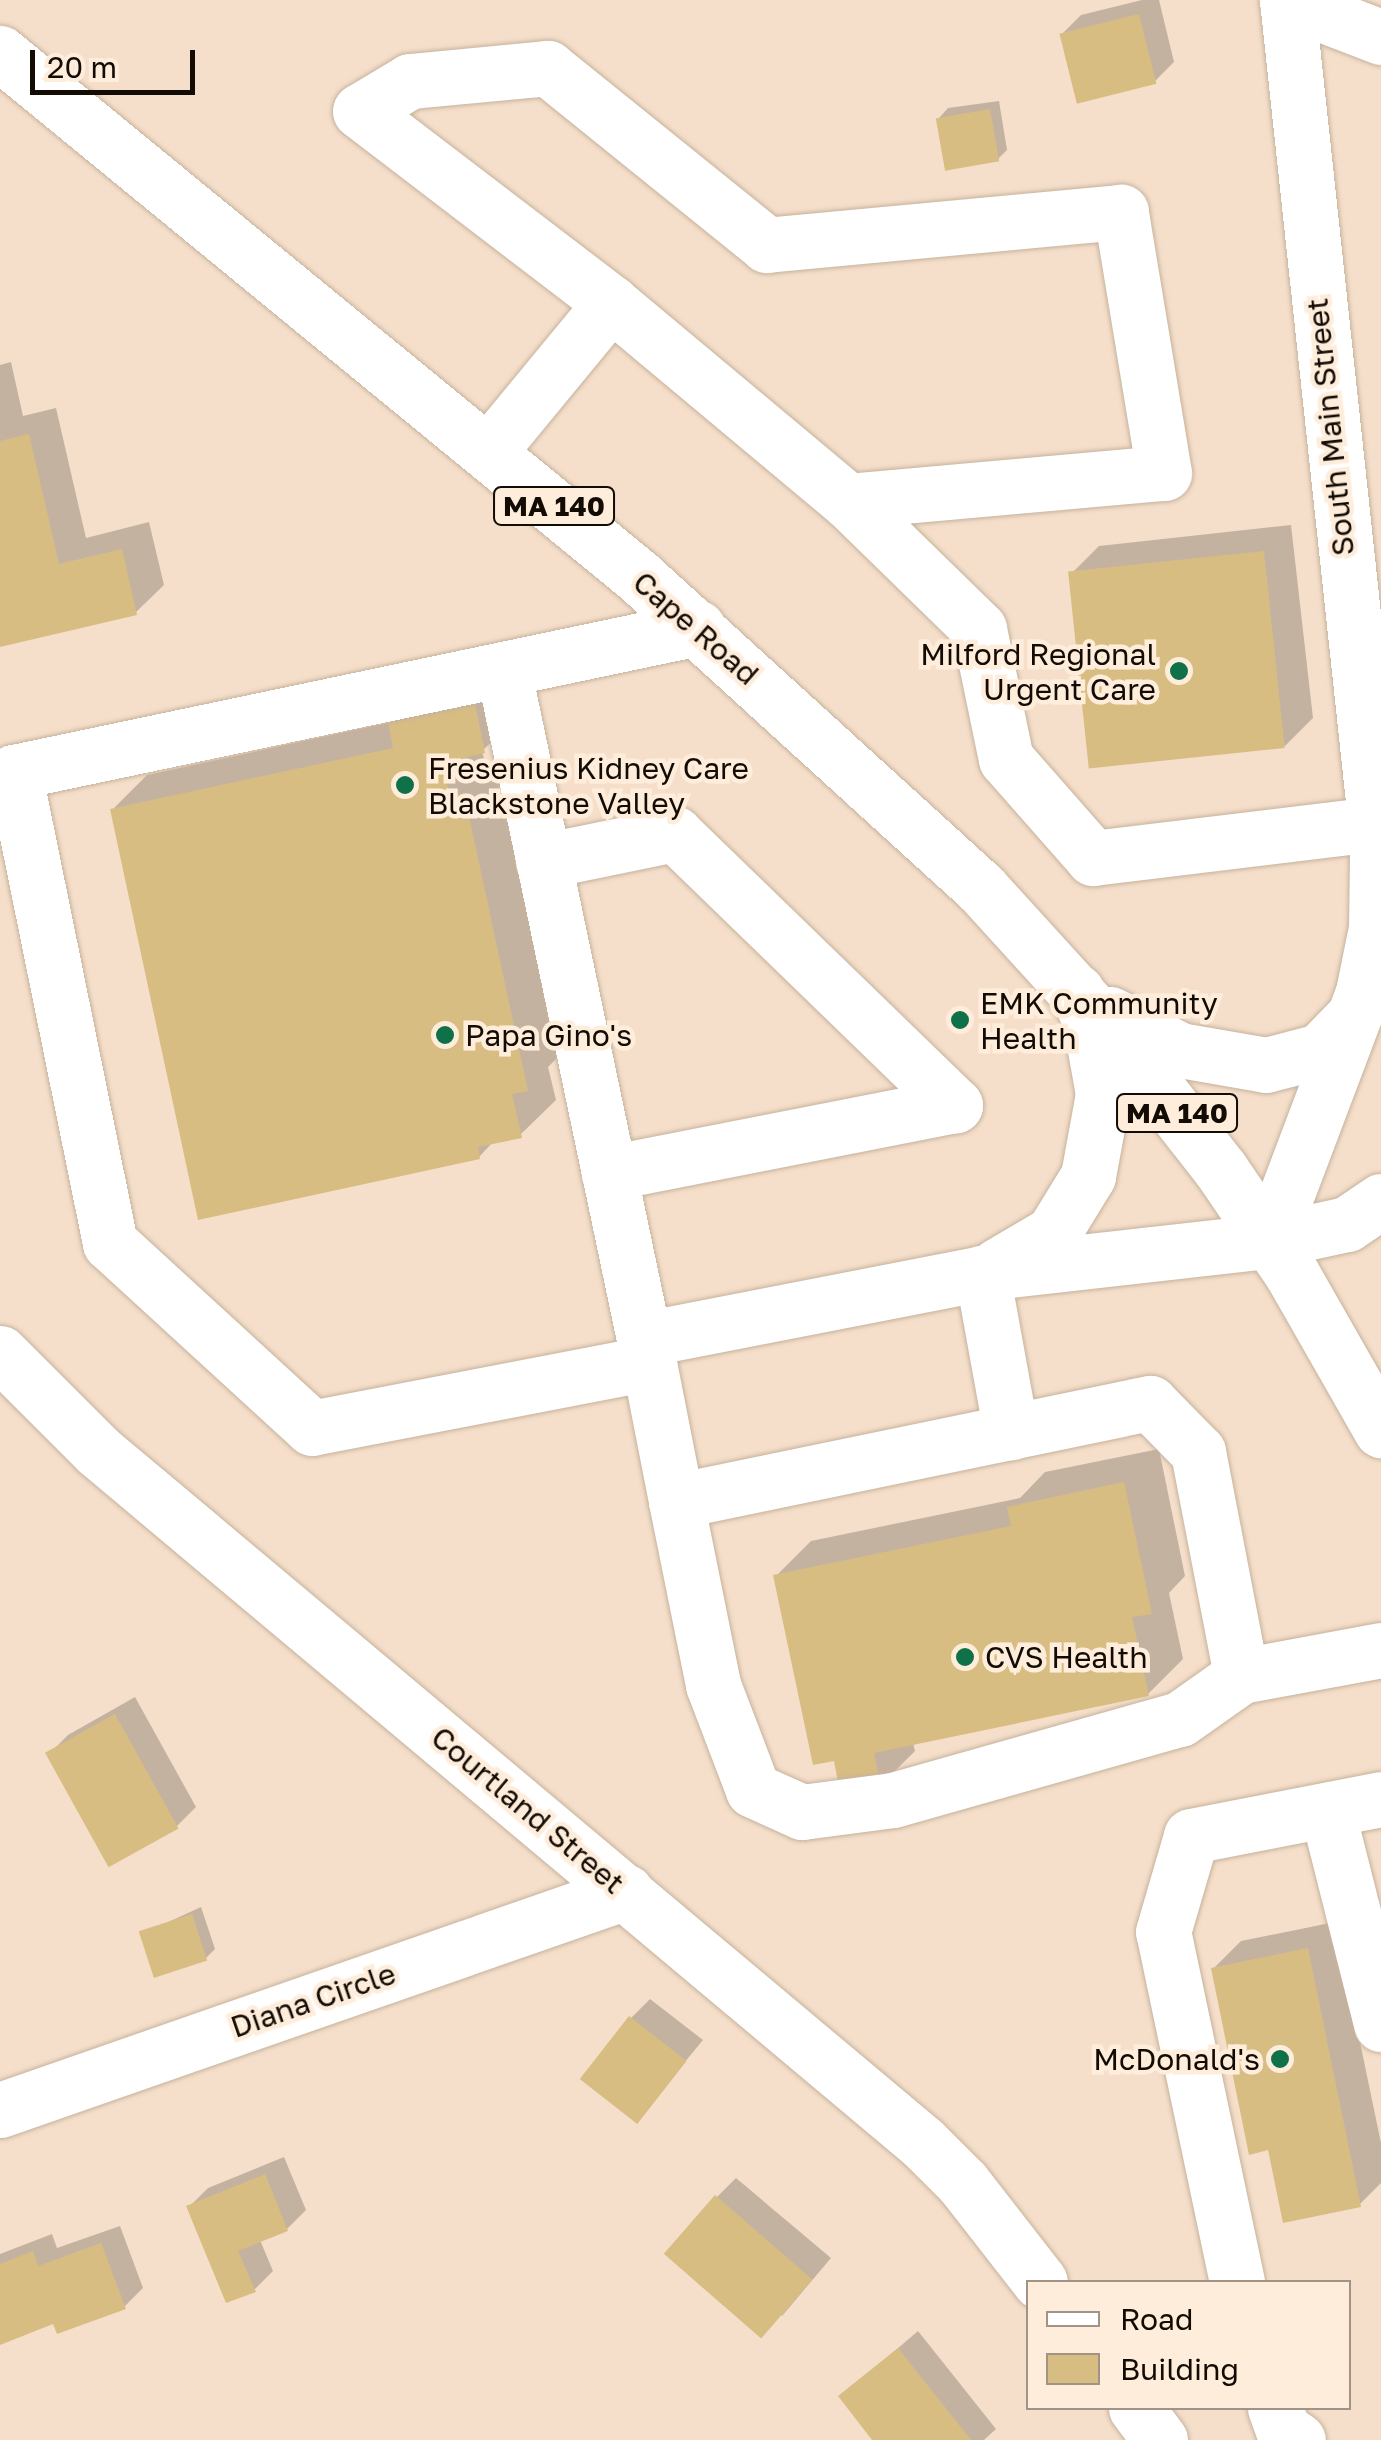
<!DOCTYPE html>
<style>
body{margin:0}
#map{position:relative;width:1381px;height:2440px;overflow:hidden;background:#f5dfca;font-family:"Golos Text",sans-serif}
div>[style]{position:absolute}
.shadow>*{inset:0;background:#0003}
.building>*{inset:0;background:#d8bd82;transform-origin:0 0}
.roads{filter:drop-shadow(0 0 2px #c6b29d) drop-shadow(0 0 2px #c6b29d)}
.minor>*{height:55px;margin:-27.5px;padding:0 27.5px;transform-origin:27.5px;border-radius:27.5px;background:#fff}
.major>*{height:55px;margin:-27.5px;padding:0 27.5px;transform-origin:27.5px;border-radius:27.5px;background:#fff}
.dots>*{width:28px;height:28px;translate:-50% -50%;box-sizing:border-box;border:5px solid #ffeddc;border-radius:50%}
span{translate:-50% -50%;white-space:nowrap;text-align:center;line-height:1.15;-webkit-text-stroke:9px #ffeddc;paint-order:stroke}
.shield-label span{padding:2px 8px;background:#ffeddc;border:2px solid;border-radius:8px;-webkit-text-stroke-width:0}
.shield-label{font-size:28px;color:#130c05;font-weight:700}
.street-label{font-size:30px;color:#130c05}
.poi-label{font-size:30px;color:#130c05}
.right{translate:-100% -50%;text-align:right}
.left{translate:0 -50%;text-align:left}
.legend{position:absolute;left:1026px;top:2280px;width:325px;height:130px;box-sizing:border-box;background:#ffeddc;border:2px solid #a19386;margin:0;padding:12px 18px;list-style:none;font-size:30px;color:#130c05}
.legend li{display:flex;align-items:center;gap:20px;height:50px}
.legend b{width:50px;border:2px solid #a19386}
.scale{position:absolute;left:30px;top:50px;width:165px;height:45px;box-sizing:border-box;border:5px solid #130c05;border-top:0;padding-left:12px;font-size:30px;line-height:35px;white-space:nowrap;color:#130c05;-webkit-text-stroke:8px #ffeddc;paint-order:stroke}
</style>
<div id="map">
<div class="shadow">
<i style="clip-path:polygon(1142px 0,1159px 0,1174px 62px,1155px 81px,1062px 34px,1081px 15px)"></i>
<i style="clip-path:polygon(999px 101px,1007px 150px,998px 159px,939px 118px,948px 108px)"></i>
<i style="clip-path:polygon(11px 362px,23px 416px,56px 408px,86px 538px,149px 522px,164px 585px,136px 612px,0 644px,0 365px)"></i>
<i style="clip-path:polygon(1291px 525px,1313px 718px,1285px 746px,1071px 574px,1099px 546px)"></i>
<i style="clip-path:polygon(510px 670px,519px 716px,482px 751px,485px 763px,498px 760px,561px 1054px,548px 1067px,556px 1100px,520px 1135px,494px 1141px,479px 1157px,112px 810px,147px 775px,392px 722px,426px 688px)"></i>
<i style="clip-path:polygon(1159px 1449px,1185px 1576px,1169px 1593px,1183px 1659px,1148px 1694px,913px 1743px,915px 1751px,880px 1786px,836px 1758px,776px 1576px,811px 1541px,1020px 1498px,1045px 1472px)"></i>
<i style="clip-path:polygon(135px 1697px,196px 1807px,177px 1826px,49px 1754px,68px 1735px)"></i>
<i style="clip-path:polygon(201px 1907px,215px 1949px,206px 1958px,142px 1934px)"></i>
<i style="clip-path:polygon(1335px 1922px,1381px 2143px,1381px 2183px,1360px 2204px,1270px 2147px,1213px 1969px,1241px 1941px)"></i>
<i style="clip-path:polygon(650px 1999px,703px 2040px,637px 2120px,631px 2018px)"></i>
<i style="clip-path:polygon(284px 2157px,306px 2210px,287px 2229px,260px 2240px,273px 2271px,254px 2290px,189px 2207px,208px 2188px)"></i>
<i style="clip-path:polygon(736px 2178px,831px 2258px,782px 2316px,717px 2197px)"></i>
<i style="clip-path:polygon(120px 2226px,143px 2288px,124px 2307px,54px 2321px,0 2342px,0 2254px,52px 2234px,57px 2248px)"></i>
<i style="clip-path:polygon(918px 2331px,996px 2429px,984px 2440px,876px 2440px,841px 2397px)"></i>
</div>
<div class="building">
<i style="left:1139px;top:14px;width:72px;height:82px;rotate:76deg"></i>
<i style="left:990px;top:109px;width:53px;height:55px;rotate:80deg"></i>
<i style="clip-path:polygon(29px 434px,59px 564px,122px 549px,137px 615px,0 647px,0 441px)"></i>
<i style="left:1264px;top:551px;width:198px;height:197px;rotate:84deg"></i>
<i style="clip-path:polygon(475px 704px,485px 753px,442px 763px,450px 797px,464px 793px,528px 1091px,512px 1094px,522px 1138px,478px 1147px,480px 1159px,198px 1220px,110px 809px,393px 748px,388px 723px)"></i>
<i style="clip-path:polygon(1124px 1482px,1152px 1614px,1132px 1617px,1149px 1696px,874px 1753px,881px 1788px,841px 1797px,834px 1761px,813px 1765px,773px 1575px,1011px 1526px,1007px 1507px)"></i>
<i style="left:115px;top:1714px;width:131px;height:80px;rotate:61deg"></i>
<i style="left:192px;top:1914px;width:49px;height:56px;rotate:72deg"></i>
<i style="clip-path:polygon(1308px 1948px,1361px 2207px,1283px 2223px,1268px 2150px,1249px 2155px,1211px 1968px)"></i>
<i style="left:629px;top:2016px;width:73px;height:80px;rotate:38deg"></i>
<i style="clip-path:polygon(265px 2174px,288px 2231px,238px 2251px,256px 2292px,226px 2303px,186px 2206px)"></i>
<i style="left:715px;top:2195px;width:129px;height:78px;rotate:41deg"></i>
<i style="clip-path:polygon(101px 2243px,126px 2309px,57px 2334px,53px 2324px,0 2345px,0 2264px,33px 2251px,38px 2266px)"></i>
<i style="clip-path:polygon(898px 2348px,971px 2440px,872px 2440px,838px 2396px)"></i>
</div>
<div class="roads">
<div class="minor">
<i style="left:1287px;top:1px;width:101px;rotate:21deg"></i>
<i style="left:489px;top:451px;width:192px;rotate:-50.5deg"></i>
<i style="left:848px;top:501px;width:317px;rotate:-5.1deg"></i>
<i style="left:1164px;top:473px;width:265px;rotate:-99.4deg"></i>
<i style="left:1121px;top:212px;width:356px;rotate:174.7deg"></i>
<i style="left:767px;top:245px;width:282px;rotate:-141.1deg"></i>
<i style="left:548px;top:68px;width:139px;rotate:174.6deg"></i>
<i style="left:410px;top:81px;width:58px;rotate:149deg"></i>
<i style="left:360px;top:111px;width:316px;rotate:37.4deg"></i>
<i style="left:611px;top:303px;width:309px;rotate:39.9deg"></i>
<i style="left:848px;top:501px;width:183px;rotate:44.3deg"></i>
<i style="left:979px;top:629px;width:133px;rotate:78.3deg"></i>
<i style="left:1006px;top:759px;width:132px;rotate:48.7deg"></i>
<i style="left:1093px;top:858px;width:282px;rotate:-6.9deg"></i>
<i style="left:504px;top:673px;width:705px;rotate:78.13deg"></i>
<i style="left:649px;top:1363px;width:343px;rotate:169.1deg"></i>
<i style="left:312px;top:1428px;width:274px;rotate:-137.5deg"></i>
<i style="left:110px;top:1243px;width:481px;rotate:-101.5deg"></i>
<i style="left:14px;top:772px;width:699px;rotate:-11.89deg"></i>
<i style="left:543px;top:861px;width:135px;rotate:-11.6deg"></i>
<i style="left:675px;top:834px;width:390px;rotate:44.1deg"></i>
<i style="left:955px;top:1105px;width:353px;rotate:168.9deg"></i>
<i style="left:997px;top:1266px;width:65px;rotate:-30.5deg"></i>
<i style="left:1053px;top:1233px;width:67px;rotate:-58.4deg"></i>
<i style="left:1088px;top:1176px;width:83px;rotate:-79.6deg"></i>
<i style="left:1103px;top:1094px;width:74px;rotate:-100.1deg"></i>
<i style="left:1090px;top:1021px;width:32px;rotate:-114deg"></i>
<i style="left:982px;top:1273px;width:162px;rotate:79.7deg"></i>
<i style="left:644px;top:1339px;width:344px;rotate:-11deg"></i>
<i style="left:982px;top:1273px;width:289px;rotate:-6.4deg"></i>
<i style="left:0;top:1353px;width:139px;rotate:45deg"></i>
<i style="left:98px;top:1451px;width:1077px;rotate:39.99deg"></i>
<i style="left:923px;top:2143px;width:57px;rotate:45deg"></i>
<i style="left:963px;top:2183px;width:125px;rotate:52.1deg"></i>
<i style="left:649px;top:1363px;width:141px;rotate:78.9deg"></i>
<i style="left:676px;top:1501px;width:484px;rotate:-11.7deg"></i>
<i style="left:1150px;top:1403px;width:69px;rotate:45.6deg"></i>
<i style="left:1198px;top:1452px;width:228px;rotate:79.1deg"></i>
<i style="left:676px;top:1501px;width:188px;rotate:78.6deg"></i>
<i style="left:713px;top:1685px;width:112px;rotate:69.1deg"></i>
<i style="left:753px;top:1790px;width:54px;rotate:24.2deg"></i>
<i style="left:802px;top:1812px;width:92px;rotate:-7.5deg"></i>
<i style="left:893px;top:1800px;width:298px;rotate:-15.8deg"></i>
<i style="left:1180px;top:1719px;width:75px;rotate:-35.2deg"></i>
<i style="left:1241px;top:1676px;width:142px;rotate:-10.5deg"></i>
<i style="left:1327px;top:1810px;width:221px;rotate:75.8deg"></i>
<i style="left:0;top:2110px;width:663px;rotate:-19.2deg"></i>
<i style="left:1237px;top:2282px;width:358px;rotate:-101.9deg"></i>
<i style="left:1163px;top:1932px;width:100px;rotate:-73.7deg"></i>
<i style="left:1191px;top:1836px;width:194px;rotate:-11deg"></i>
<i style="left:1136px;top:2408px;width:40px;rotate:53deg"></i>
<i style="left:1275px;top:2408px;width:23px;rotate:70deg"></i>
<i style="left:1283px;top:2430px;width:18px;rotate:34deg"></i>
</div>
<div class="major">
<i style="left:1287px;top:0;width:880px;rotate:83.87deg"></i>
<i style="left:0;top:53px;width:825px;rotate:39.34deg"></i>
<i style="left:638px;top:576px;width:464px;rotate:42.3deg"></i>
<i style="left:981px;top:888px;width:208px;rotate:47.7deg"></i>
<i style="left:1121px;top:1042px;width:162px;rotate:52deg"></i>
<i style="left:1221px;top:1170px;width:126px;rotate:55.7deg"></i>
<i style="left:1292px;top:1274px;width:180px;rotate:60.3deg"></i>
<i style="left:1110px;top:1014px;width:79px;rotate:27.2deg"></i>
<i style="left:1180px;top:1050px;width:87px;rotate:9.9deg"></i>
<i style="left:1266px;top:1065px;width:56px;rotate:-14.5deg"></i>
<i style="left:1320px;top:1051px;width:46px;rotate:-45.9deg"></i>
<i style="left:1269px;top:1241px;width:266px;rotate:-69.3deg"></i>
<i style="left:1363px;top:992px;width:65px;rotate:-78.5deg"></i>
<i style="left:1376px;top:928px;width:75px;rotate:-89.2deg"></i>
<i style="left:1269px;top:1241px;width:80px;rotate:-12.3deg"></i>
<i style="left:1347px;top:1224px;width:41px;rotate:-34.1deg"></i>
</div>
</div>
<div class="dots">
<i style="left:1179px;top:671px;background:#0e7147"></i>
<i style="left:405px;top:785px;background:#0e7147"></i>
<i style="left:960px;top:1020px;background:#0e7147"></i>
<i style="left:445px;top:1035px;background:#0e7147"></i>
<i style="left:965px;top:1657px;background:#0e7147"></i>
<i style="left:1280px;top:2059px;background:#0e7147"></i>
</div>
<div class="shield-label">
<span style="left:554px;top:506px">MA 140</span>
<span style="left:1177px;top:1113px">MA 140</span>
</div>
<div class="street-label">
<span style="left:1330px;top:427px;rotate:-96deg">South Main Street</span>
<span style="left:696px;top:628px;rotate:41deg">Cape Road</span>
<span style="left:528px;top:1810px;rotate:40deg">Courtland Street</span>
<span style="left:313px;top:2000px;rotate:-19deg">Diana Circle</span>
</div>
<div class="poi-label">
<span class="right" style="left:1156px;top:671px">Milford Regional<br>Urgent Care</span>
<span class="left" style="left:428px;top:785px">Fresenius Kidney Care<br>Blackstone Valley</span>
<span class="left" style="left:980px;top:1020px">EMK Community<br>Health</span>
<span class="left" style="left:465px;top:1035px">Papa Gino's</span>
<span class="left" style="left:985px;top:1657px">CVS Health</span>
<span class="right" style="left:1260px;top:2059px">McDonald's</span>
</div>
<ul class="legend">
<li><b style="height:12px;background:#fff"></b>Road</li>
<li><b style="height:28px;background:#d8bd82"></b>Building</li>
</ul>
<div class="scale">20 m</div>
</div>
